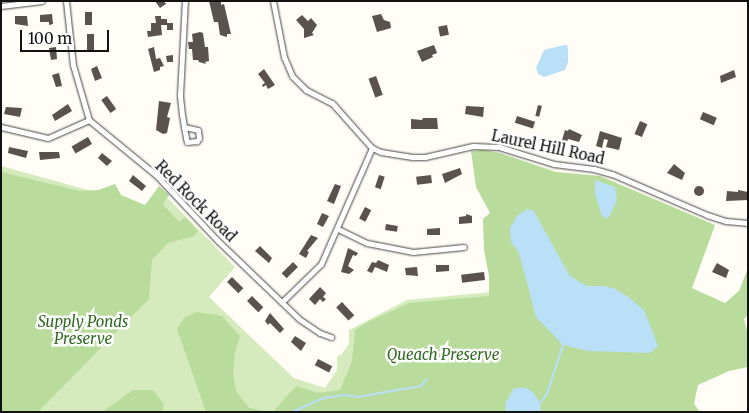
<!DOCTYPE html>
<style>
body{margin:0}
#map{position:relative;width:749px;height:413px;overflow:hidden;background:#fffdf5;font-family:Merriweather,serif}
div>[style]{position:absolute}
.green>*{inset:0;background:#d5ebbd}
.forest>*{inset:0;background:#b9dc9c}
.water>*{inset:0;background:#b9e0f7}
.stream>*{height:2px;margin:-1px;padding:0 1px;transform-origin:1px;border-radius:1px;background:#b9e0f7}
.building>*{inset:0;background:#5a524d;transform-origin:0 0}
.round{border-radius:50%}
.roads{filter:drop-shadow(0 0 1px #444) drop-shadow(0 0 1px #444)}
.street>*{height:5px;margin:-2.5px;padding:0 2.5px;transform-origin:2.5px;border-radius:2.5px;background:#fff}
span{translate:-50% -50%;white-space:nowrap;text-align:center;line-height:1.15;-webkit-text-stroke:5px #fff;paint-order:stroke}
.street-label{font-size:15px;color:#111}
.park-label{font-size:15px;color:#2f6b1f;font-style:italic}
.frame{position:absolute;inset:0;border:2px solid #111;pointer-events:none}
.scale{position:absolute;left:20px;top:30px;width:89px;height:22px;box-sizing:border-box;border:2px solid #111;border-top:0;padding-left:6px;font-size:15px;line-height:18px;white-space:nowrap;color:#111;-webkit-text-stroke:4px #fff;paint-order:stroke}
</style>
<div id="map">
<div class="green">
<i style="clip-path:polygon(1px 166px,146px 206px,158px 188px,235px 267px,209px 297px,294px 378px,325px 388px,337px 370px,337px 356px,341px 355px,349px 344px,349px 330px,407px 300px,492px 292px,515px 412px,1px 412px)"></i>
</div>
<div class="forest">
<i style="clip-path:polygon(484px 150px,500px 153px,556px 172px,600px 176px,715px 225px,692px 288px,725px 303px,739px 291px,748px 268px,748px 315px,744px 319px,748px 334px,748px 367px,729px 371px,698px 385px,694px 404px,700px 412px,273px 412px,296px 386px,318px 393px,340px 390px,352px 361px,355px 330px,366px 323px,409px 303px,489px 296px,489px 276px,484px 250px,483px 219px,490px 213px,476px 187px,471px 151px)"></i>
<i style="clip-path:polygon(1px 172px,80px 191px,98px 190px,115px 184px,121px 195px,145px 205px,159px 186px,169px 195px,163px 204px,179px 222px,185px 217px,198px 231px,194px 236px,168px 243px,152px 260px,149px 299px,38px 412px,1px 412px)"></i>
<i style="clip-path:polygon(197px 312px,222px 316px,240px 336px,235px 353px,233px 373px,236px 391px,249px 408px,270px 412px,206px 412px,177px 329px,185px 317px)"></i>
<i style="clip-path:polygon(133px 390px,153px 390px,164px 404px,162px 412px,102px 412px)"></i>
</div>
<div class="water">
<i style="clip-path:polygon(564px 45px,567px 45px,568px 49px,568px 62px,565px 70px,544px 77px,538px 74px,536px 68px,544px 50px)"></i>
<i style="clip-path:polygon(595px 180px,615px 187px,617px 200px,608px 219px,602px 216px,595px 194px)"></i>
<i style="clip-path:polygon(527px 209px,533px 210px,570px 276px,587px 286px,603px 286px,613px 288px,627px 296px,644px 310px,658px 346px,650px 353px,588px 351px,563px 345px,536px 317px,519px 253px,511px 242px,510px 228px,517px 216px)"></i>
<i style="clip-path:polygon(524px 387px,533px 392px,540px 403px,541px 412px,506px 412px,505px 404px,513px 389px)"></i>
</div>
<div class="stream">
<i style="left:540px;top:403px;width:11px;rotate:-52deg"></i>
<i style="left:547px;top:394px;width:52px;rotate:-71.9deg"></i>
<i style="left:292px;top:412px;width:35px;rotate:-24deg"></i>
<i style="left:324px;top:398px;width:21px;rotate:-8deg"></i>
<i style="left:345px;top:395px;width:12px;rotate:9deg"></i>
<i style="left:357px;top:397px;width:65px;rotate:-9.8deg"></i>
<i style="left:421px;top:386px;width:9px;rotate:-49deg"></i>
</div>
<div class="building">
<i style="clip-path:polygon(155px 1px,164px 1px,166px 4px,160px 8px)"></i>
<i style="clip-path:polygon(209px 1px,221px 1px,221px 5px,224px 4px,231px 34px,227px 34px,227px 37px,220px 35px,218px 22px,214px 22px)"></i>
<i style="left:85px;top:12px;width:7px;height:13px"></i>
<i style="clip-path:polygon(52px 14px,53px 24px,49px 25px,49px 22px,40px 22px,40px 15px)"></i>
<i style="clip-path:polygon(381px 14px,384px 20px,390px 22px,391px 28px,377px 32px,372px 16px)"></i>
<i style="clip-path:polygon(302px 15px,308px 21px,311px 18px,317px 25px,312px 33px,314px 35px,304px 38px,304px 29px,296px 20px)"></i>
<i style="clip-path:polygon(15px 16px,27px 16px,28px 26px,15px 24px)"></i>
<i style="clip-path:polygon(155px 16px,161px 16px,161px 19px,167px 19px,167px 23px,173px 23px,173px 30px,167px 30px,167px 25px,161px 25px,162px 35px,148px 37px,147px 31px,151px 31px,151px 23px,156px 23px)"></i>
<i style="left:447px;top:25px;width:10px;height:9px;rotate:79deg"></i>
<i style="clip-path:polygon(200px 32px,203px 33px,205px 47px,208px 47px,209px 61px,205px 62px,206px 64px,199px 62px,198px 60px,193px 60px,192px 49px,189px 49px,188px 42px,193px 42px,192px 34px)"></i>
<i style="left:87px;top:34px;width:7px;height:16px"></i>
<i style="clip-path:polygon(434px 45px,437px 53px,432px 55px,433px 57px,422px 62px,417px 51px)"></i>
<i style="clip-path:polygon(56px 47px,57px 59px,51px 60px,49px 48px)"></i>
<i style="clip-path:polygon(154px 47px,156px 59px,160px 58px,164px 66px,160px 67px,160px 70px,154px 72px,148px 49px)"></i>
<i style="clip-path:polygon(173px 55px,173px 62px,167px 62px,166px 56px)"></i>
<i style="clip-path:polygon(97px 66px,102px 78px,95px 81px,91px 69px)"></i>
<i style="clip-path:polygon(264px 69px,275px 85px,268px 89px,266px 85px,263px 87px,262px 85px,265px 83px,258px 74px)"></i>
<i style="clip-path:polygon(734px 70px,736px 77px,721px 83px,720px 76px)"></i>
<i style="clip-path:polygon(59px 73px,62px 86px,56px 87px,52px 75px)"></i>
<i style="left:376px;top:76px;width:20px;height:8px;rotate:70deg"></i>
<i style="left:107px;top:96px;width:16px;height:7px;rotate:55deg"></i>
<i style="clip-path:polygon(159px 101px,171px 103px,167px 117px,170px 118px,167px 133px,163px 134px,156px 130px)"></i>
<i style="clip-path:polygon(68px 104px,72px 111px,55px 121px,52px 115px)"></i>
<i style="left:538px;top:105px;width:4px;height:11px;rotate:14deg"></i>
<i style="clip-path:polygon(466px 106px,484px 107px,483px 117px,465px 114px)"></i>
<i style="clip-path:polygon(6px 107px,22px 108px,20px 117px,4px 114px)"></i>
<i style="left:703px;top:112px;width:15px;height:8px;rotate:23deg"></i>
<i style="left:517px;top:116px;width:19px;height:7px;rotate:18deg"></i>
<i style="clip-path:polygon(423px 118px,437px 118px,438px 129px,411px 129px,411px 119px,422px 120px)"></i>
<i style="left:640px;top:121px;width:8px;height:14px;rotate:23deg"></i>
<i style="clip-path:polygon(569px 129px,582px 135px,579px 142px,568px 139px,567px 142px,562px 140px,565px 130px,568px 131px)"></i>
<i style="clip-path:polygon(600px 131px,622px 138px,619px 150px,606px 147px,608px 140px,604px 139px,602px 148px,596px 146px)"></i>
<i style="left:88px;top:137px;width:8px;height:19px;rotate:60deg"></i>
<i style="clip-path:polygon(9px 147px,28px 151px,26px 158px,8px 153px)"></i>
<i style="clip-path:polygon(39px 152px,59px 152px,60px 158px,40px 160px)"></i>
<i style="clip-path:polygon(102px 153px,112px 161px,107px 166px,98px 158px)"></i>
<i style="clip-path:polygon(674px 164px,685px 173px,682px 180px,667px 173px)"></i>
<i style="clip-path:polygon(460px 168px,462px 174px,445px 183px,442px 174px)"></i>
<i style="clip-path:polygon(133px 175px,146px 186px,142px 191px,129px 181px)"></i>
<i style="left:379px;top:175px;width:6px;height:13px;rotate:18deg"></i>
<i style="left:431px;top:175px;width:8px;height:15px;rotate:83deg"></i>
<i style="clip-path:polygon(335px 184px,341px 186px,334px 204px,327px 201px)"></i>
<i class="round" style="left:694px;top:186px;width:10px;height:10px"></i>
<i style="clip-path:polygon(738px 190px,748px 192px,748px 200px,726px 201px,727px 191px,738px 192px)"></i>
<i style="left:365px;top:207px;width:7px;height:13px;rotate:27deg"></i>
<i style="clip-path:polygon(322px 213px,329px 216px,323px 227px,317px 224px)"></i>
<i style="clip-path:polygon(466px 214px,472px 216px,472px 223px,459px 224px,459px 217px,466px 216px)"></i>
<i style="left:386px;top:224px;width:12px;height:6px;rotate:9deg"></i>
<i style="clip-path:polygon(440px 228px,440px 235px,427px 235px,427px 229px)"></i>
<i style="clip-path:polygon(311px 235px,318px 238px,307px 251px,309px 252px,306px 258px,299px 254px)"></i>
<i style="clip-path:polygon(260px 246px,272px 258px,269px 263px,255px 251px)"></i>
<i style="clip-path:polygon(348px 248px,358px 253px,356px 256px,353px 255px,348px 266px,354px 270px,349px 274px,341px 272px)"></i>
<i style="clip-path:polygon(378px 260px,389px 265px,387px 272px,375px 267px,372px 273px,367px 271px,372px 262px,376px 263px)"></i>
<i style="left:293px;top:262px;width:7px;height:16px;rotate:45deg"></i>
<i style="clip-path:polygon(717px 263px,729px 270px,726px 278px,712px 272px)"></i>
<i style="clip-path:polygon(436px 265px,449px 265px,449px 271px,436px 272px)"></i>
<i style="clip-path:polygon(417px 267px,418px 276px,406px 275px,405px 268px)"></i>
<i style="left:484px;top:272px;width:8px;height:23px;rotate:83deg"></i>
<i style="left:232px;top:277px;width:16px;height:7px;rotate:45deg"></i>
<i style="clip-path:polygon(320px 287px,326px 293px,323px 297px,326px 299px,323px 302px,320px 299px,315px 305px,309px 299px)"></i>
<i style="left:252px;top:296px;width:16px;height:7px;rotate:45deg"></i>
<i style="left:342px;top:302px;width:18px;height:8px;rotate:47deg"></i>
<i style="clip-path:polygon(270px 313px,284px 329px,280px 333px,270px 323px,268px 325px,265px 321px)"></i>
<i style="clip-path:polygon(295px 336px,306px 343px,301px 351px,291px 342px)"></i>
<i style="left:318px;top:359px;width:16px;height:7px;rotate:27deg"></i>
</div>
<div class="roads">
<div class="street">
<i style="left:66px;top:1px;width:64px;rotate:83.8deg"></i>
<i style="left:73px;top:65px;width:57px;rotate:73.8deg"></i>
<i style="left:89px;top:120px;width:87px;rotate:39.4deg"></i>
<i style="left:156px;top:175px;width:88px;rotate:46.8deg"></i>
<i style="left:216px;top:239px;width:115px;rotate:43.9deg"></i>
<i style="left:299px;top:319px;width:25px;rotate:34deg"></i>
<i style="left:320px;top:333px;width:12px;rotate:20deg"></i>
<i style="left:273px;top:1px;width:57px;rotate:78.9deg"></i>
<i style="left:284px;top:57px;width:21px;rotate:67deg"></i>
<i style="left:292px;top:76px;width:20px;rotate:45deg"></i>
<i style="left:306px;top:90px;width:29px;rotate:27deg"></i>
<i style="left:332px;top:103px;width:60px;rotate:48.4deg"></i>
<i style="left:372px;top:148px;width:10px;rotate:24deg"></i>
<i style="left:381px;top:152px;width:33px;rotate:9deg"></i>
<i style="left:414px;top:157px;width:11px"></i>
<i style="left:425px;top:157px;width:49px;rotate:-12.9deg"></i>
<i style="left:473px;top:146px;width:26px;rotate:2deg"></i>
<i style="left:499px;top:147px;width:58px;rotate:17.2deg"></i>
<i style="left:554px;top:164px;width:40px;rotate:7.1deg"></i>
<i style="left:594px;top:169px;width:19px;rotate:16deg"></i>
<i style="left:612px;top:174px;width:103px;rotate:23.3deg"></i>
<i style="left:707px;top:215px;width:20px;rotate:18deg"></i>
<i style="left:726px;top:221px;width:22px;rotate:5deg"></i>
<i style="left:1px;top:6px;width:41px;rotate:-7deg"></i>
<i style="left:1px;top:127px;width:48px;rotate:13.2deg"></i>
<i style="left:48px;top:138px;width:45px;rotate:-23.7deg"></i>
<i style="left:184px;top:127px;width:14px;rotate:12deg"></i>
<i style="left:198px;top:130px;width:8px;rotate:83deg"></i>
<i style="left:199px;top:138px;width:4px;rotate:124deg"></i>
<i style="left:197px;top:141px;width:10px;rotate:174deg"></i>
<i style="left:187px;top:142px;width:4px;rotate:-104deg"></i>
<i style="left:186px;top:138px;width:11px;rotate:-100deg"></i>
<i style="left:184px;top:127px;width:12px;rotate:-99deg"></i>
<i style="left:182px;top:115px;width:20px;rotate:-96deg"></i>
<i style="left:180px;top:95px;width:94px;rotate:-87deg"></i>
<i style="left:338px;top:229px;width:32px;rotate:26deg"></i>
<i style="left:367px;top:243px;width:47px;rotate:11.1deg"></i>
<i style="left:413px;top:252px;width:51px;rotate:-5.6deg"></i>
<i style="left:282px;top:302px;width:54px;rotate:-44.3deg"></i>
<i style="left:321px;top:264px;width:127px;rotate:-66.3deg"></i>
</div>
</div>
<div class="street-label">
<span style="left:548px;top:147px;rotate:12deg">Laurel Hill Road</span>
<span style="left:196px;top:201px;rotate:45deg">Red Rock Road</span>
</div>
<div class="park-label">
<span style="left:83px;top:330px">Supply Ponds<br>Preserve</span>
<span style="left:443px;top:355px">Queach Preserve</span>
</div>
<div class="frame"></div>
<div class="scale">100 m</div>
</div>
